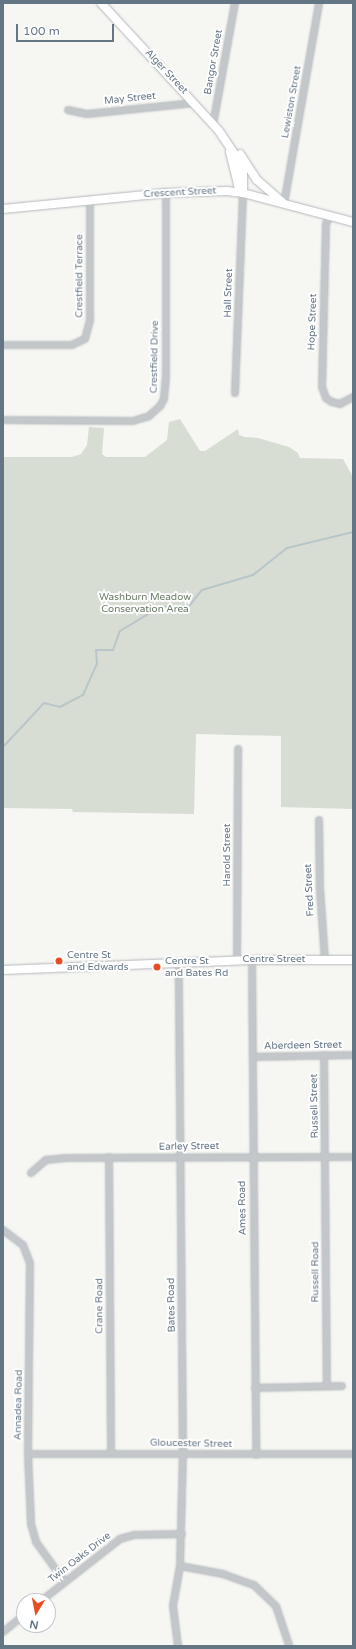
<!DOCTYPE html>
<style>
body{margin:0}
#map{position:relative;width:356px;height:1649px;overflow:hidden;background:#f6f6f2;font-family:"Varela Round",sans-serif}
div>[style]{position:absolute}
.green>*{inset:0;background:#d7ddd3}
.stream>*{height:2px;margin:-1px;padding:0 1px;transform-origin:1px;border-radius:1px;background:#b9c6c9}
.roads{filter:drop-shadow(0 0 1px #b3b9bd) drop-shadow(0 0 1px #b3b9bd)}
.street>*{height:6px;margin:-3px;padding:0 3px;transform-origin:3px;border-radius:3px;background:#c3c7ca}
.secondary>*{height:8px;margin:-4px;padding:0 4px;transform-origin:4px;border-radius:4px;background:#fff}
.dots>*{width:11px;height:11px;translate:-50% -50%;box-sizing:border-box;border:2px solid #fff;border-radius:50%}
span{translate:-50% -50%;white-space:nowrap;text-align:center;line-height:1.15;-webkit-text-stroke:4px #fff;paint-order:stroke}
.street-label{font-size:10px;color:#647684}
.park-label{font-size:10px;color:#687b63}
.poi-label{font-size:10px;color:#647684}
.left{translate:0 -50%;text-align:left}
.frame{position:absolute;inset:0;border:4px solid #647684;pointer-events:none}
.north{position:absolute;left:16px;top:1593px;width:40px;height:40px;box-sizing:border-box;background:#fff;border:1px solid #c1c8ce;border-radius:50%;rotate:190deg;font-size:11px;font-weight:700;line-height:16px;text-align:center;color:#647684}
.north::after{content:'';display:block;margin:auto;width:14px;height:18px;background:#e64e22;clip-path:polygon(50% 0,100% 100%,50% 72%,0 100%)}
.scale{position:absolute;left:16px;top:24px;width:98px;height:18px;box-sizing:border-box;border:2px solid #647684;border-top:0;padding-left:5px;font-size:12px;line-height:14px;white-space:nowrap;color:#647684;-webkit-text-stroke:3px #fff;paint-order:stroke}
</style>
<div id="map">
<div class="green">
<i style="clip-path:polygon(180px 419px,200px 451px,205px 451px,238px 429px,239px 435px,244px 437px,258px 438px,289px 447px,298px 453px,300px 458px,343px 459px,353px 477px,353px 809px,281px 807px,281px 736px,196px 734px,194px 814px,73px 812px,72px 809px,3px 808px,3px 457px,72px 457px,81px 454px,87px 445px,89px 427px,104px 428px,102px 454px,106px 457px,145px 457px,167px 440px,169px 422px)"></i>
</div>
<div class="stream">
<i style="left:3px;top:747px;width:60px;rotate:-47deg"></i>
<i style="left:44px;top:703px;width:16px;rotate:14deg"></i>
<i style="left:60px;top:707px;width:26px;rotate:-28deg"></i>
<i style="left:83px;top:695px;width:34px;rotate:-66deg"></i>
<i style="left:97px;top:664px;width:14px;rotate:-94deg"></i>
<i style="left:96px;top:650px;width:17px"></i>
<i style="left:113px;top:650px;width:20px;rotate:-70deg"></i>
<i style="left:120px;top:631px;width:47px;rotate:-31deg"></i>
<i style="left:160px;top:607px;width:29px;rotate:-2deg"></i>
<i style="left:189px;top:606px;width:21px;rotate:-51deg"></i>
<i style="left:202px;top:590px;width:53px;rotate:-16.4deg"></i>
<i style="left:253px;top:575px;width:43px;rotate:-38.5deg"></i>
<i style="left:287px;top:548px;width:68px;rotate:-13.6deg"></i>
</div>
<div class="roads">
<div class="street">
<i style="left:68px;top:110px;width:19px;rotate:12deg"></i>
<i style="left:87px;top:114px;width:108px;rotate:-5.9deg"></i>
<i style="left:213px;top:125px;width:124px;rotate:-79.8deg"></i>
<i style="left:284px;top:204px;width:204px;rotate:-80.1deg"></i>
<i style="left:330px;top:216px;width:9px;rotate:117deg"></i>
<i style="left:326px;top:224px;width:163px;rotate:91.4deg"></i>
<i style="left:322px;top:387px;width:12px;rotate:70deg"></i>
<i style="left:326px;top:398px;width:7px;rotate:34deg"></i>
<i style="left:332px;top:402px;width:8px;rotate:14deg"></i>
<i style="left:340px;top:404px;width:15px;rotate:-28deg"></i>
<i style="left:3px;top:345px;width:69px"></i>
<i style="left:72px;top:345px;width:14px;rotate:-25deg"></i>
<i style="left:85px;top:339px;width:20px;rotate:-75deg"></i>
<i style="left:90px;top:320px;width:120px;rotate:-90deg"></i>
<i style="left:235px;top:393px;width:200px;rotate:-87.7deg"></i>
<i style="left:3px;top:420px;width:130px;rotate:0.4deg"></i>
<i style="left:133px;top:421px;width:17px;rotate:-17deg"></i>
<i style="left:149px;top:416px;width:15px;rotate:-42deg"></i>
<i style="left:160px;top:406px;width:8px;rotate:-60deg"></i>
<i style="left:164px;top:399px;width:22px;rotate:-85deg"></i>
<i style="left:166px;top:377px;width:184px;rotate:-90deg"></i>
<i style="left:319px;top:820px;width:69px;rotate:89.2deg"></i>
<i style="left:320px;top:889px;width:71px;rotate:86deg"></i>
<i style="left:252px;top:960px;width:495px;rotate:89.5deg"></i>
<i style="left:237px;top:961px;width:212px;rotate:-89.7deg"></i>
<i style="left:324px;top:1055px;width:331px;rotate:89.5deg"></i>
<i style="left:253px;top:1057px;width:100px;rotate:-1.1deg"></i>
<i style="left:109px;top:1157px;width:297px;rotate:89.6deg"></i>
<i style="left:31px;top:1173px;width:20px;rotate:-41deg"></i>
<i style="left:46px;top:1160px;width:20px;rotate:-6deg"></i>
<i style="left:66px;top:1158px;width:287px;rotate:-0.2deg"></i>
<i style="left:3px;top:1230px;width:25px;rotate:37deg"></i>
<i style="left:23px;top:1245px;width:19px;rotate:69deg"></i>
<i style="left:30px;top:1263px;width:191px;rotate:90.6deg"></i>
<i style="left:28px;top:1454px;width:70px;rotate:87.5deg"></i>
<i style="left:31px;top:1524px;width:19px;rotate:74deg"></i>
<i style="left:36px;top:1542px;width:49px;rotate:54.1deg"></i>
<i style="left:255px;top:1388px;width:87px;rotate:-1.3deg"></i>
<i style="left:28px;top:1454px;width:325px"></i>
<i style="left:180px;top:1566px;width:44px;rotate:10.5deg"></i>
<i style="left:223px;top:1574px;width:33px;rotate:20deg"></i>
<i style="left:254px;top:1585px;width:30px;rotate:44deg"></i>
<i style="left:276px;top:1606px;width:41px;rotate:71.6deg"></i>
<i style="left:41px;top:1601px;width:100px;rotate:-38.1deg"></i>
<i style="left:120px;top:1539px;width:15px;rotate:-16deg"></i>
<i style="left:134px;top:1535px;width:48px;rotate:-1.2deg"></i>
<i style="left:3px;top:1632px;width:27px;rotate:-39deg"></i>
<i style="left:178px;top:1646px;width:40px;rotate:-97.1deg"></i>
<i style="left:173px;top:1606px;width:41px;rotate:-80.1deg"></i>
<i style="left:180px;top:1566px;width:113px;rotate:-88.5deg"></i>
<i style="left:183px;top:1453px;width:490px;rotate:-90.5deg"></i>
</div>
<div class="secondary">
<i style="left:101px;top:3px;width:174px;rotate:47.3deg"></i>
<i style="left:219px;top:131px;width:34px;rotate:56deg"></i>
<i style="left:238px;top:159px;width:13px;rotate:67deg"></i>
<i style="left:243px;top:171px;width:22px;rotate:90deg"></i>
<i style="left:230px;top:152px;width:34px;rotate:76deg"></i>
<i style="left:238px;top:185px;width:9px;rotate:58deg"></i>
<i style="left:240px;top:154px;width:31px;rotate:57deg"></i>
<i style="left:257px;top:180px;width:33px;rotate:41deg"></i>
<i style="left:3px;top:209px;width:164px;rotate:-5.6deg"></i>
<i style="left:166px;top:193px;width:61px;rotate:-1.9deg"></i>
<i style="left:227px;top:191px;width:16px;rotate:7deg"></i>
<i style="left:243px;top:193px;width:114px;rotate:14.8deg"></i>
<i style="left:3px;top:970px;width:249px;rotate:-2.3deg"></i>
<i style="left:252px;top:960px;width:101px"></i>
</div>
</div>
<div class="dots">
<i style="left:59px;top:961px;background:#e64e22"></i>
<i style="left:157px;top:967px;background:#e64e22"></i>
</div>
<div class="street-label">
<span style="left:214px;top:62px;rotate:-80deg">Bangor Street</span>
<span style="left:166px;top:72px;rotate:47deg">Alger Street</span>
<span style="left:130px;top:99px;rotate:-6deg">May Street</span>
<span style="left:292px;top:102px;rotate:-80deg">Lewiston Street</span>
<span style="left:180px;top:193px;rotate:-3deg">Crescent Street</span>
<span style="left:80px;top:276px;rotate:-90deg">Crestfield Terrace</span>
<span style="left:229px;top:293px;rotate:-88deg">Hall Street</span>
<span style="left:313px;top:322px;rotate:-88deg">Hope Street</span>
<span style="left:155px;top:357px;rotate:-89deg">Crestfield Drive</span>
<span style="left:228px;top:855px;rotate:-90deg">Harold Street</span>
<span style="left:310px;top:890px;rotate:-93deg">Fred Street</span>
<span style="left:274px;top:960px">Centre Street</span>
<span style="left:303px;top:1046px;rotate:-1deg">Aberdeen Street</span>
<span style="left:315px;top:1106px;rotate:-91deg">Russell Street</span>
<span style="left:189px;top:1147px;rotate:-1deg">Earley Street</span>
<span style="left:243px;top:1208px;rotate:-91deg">Ames Road</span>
<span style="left:316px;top:1272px;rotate:-90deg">Russell Road</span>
<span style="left:172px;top:1305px;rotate:-91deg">Bates Road</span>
<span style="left:100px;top:1306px;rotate:-90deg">Crane Road</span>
<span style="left:19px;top:1405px;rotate:-89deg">Annadea Road</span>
<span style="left:191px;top:1444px;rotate:1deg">Gloucester Street</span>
<span style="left:80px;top:1558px;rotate:-38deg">Twin Oaks Drive</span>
</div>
<div class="park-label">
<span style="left:145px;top:603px">Washburn Meadow<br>Conservation Area</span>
</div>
<div class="poi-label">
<span class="left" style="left:67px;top:961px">Centre St<br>and Edwards</span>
<span class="left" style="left:165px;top:967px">Centre St<br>and Bates Rd</span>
</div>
<div class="frame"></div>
<div class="north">N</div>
<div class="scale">100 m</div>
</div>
